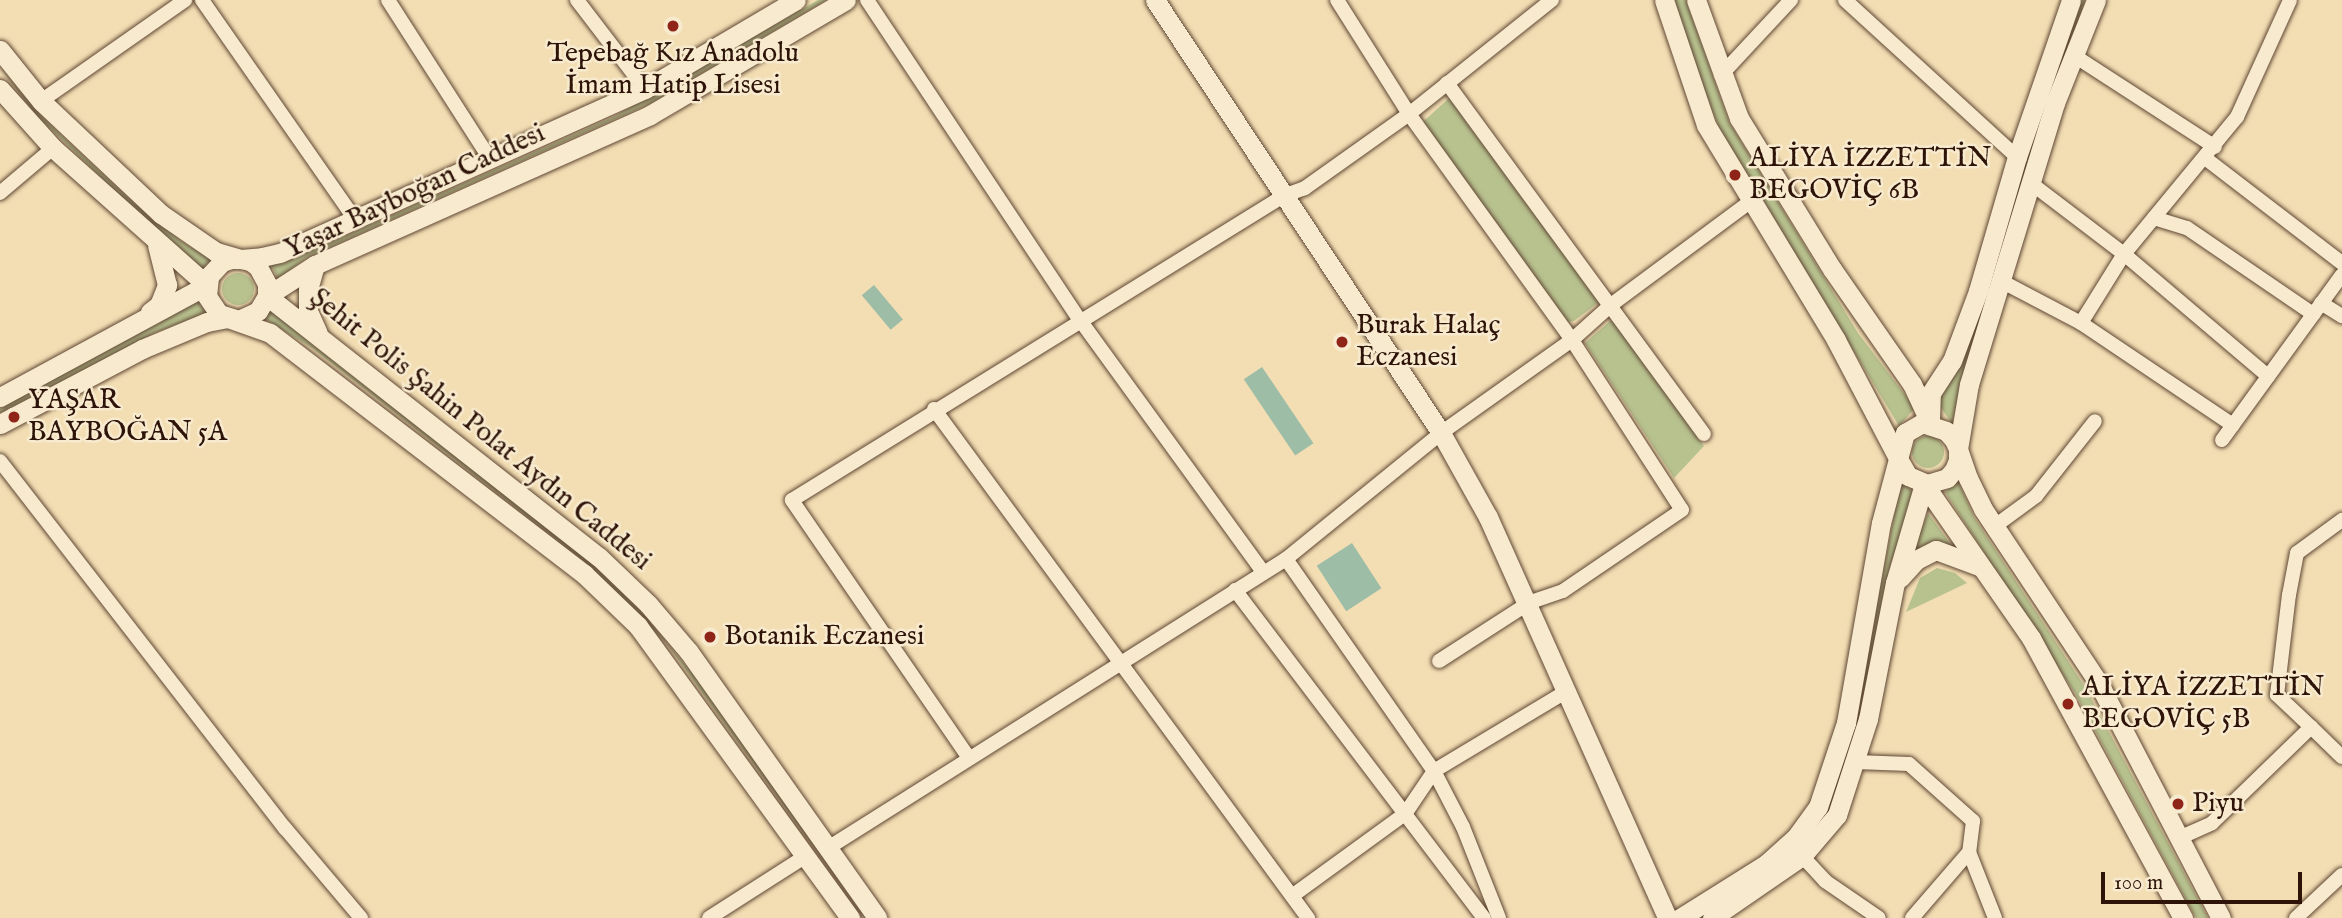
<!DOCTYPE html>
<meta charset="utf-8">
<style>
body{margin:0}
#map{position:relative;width:2342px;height:918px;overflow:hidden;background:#f3deb4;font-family:"IM FELL English",serif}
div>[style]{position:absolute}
.green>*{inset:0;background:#b8c28f}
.round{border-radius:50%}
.water>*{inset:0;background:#9dbda7;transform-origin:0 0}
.roads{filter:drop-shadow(0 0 2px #5f4633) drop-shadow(0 0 2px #5f4633)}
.street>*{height:14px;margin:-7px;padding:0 7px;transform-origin:7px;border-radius:7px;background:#f7eace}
.secondary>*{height:19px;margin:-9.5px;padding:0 9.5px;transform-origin:9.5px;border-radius:9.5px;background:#f7eace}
.dots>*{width:19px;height:19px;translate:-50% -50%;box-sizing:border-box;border:4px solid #f7eace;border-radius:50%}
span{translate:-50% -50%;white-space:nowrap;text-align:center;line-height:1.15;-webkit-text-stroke:5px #f7eace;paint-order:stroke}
.poi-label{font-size:28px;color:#2e1408}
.left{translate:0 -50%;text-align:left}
.street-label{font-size:28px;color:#2e1408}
.scale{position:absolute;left:2101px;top:872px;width:201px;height:32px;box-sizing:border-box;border:4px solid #2e1408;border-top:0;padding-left:9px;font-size:21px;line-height:24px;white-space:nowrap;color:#2e1408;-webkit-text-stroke:5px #f7eace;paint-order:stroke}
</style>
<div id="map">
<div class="green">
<i style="clip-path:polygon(818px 0,826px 0,653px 102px,306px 258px,278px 279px,271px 264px,305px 254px,615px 116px)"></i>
<i style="clip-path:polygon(1674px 0,1686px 0,1729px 122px,1858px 333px,1915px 408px,1899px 426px,1720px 129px,1692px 62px)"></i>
<i style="clip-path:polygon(2081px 0,2085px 0,2045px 109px,1971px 348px,1952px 424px,1938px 403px,1987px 294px,2042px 107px)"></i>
<i style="clip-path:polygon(0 68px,40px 115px,128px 198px,182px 242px,211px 259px,200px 272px,38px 117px)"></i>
<i style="clip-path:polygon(1449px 98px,1599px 302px,1574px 321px,1568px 322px,1423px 122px)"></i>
<i class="round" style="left:222px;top:273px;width:32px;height:32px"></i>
<i style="clip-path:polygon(197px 300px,206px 313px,156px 332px,0 413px,0 409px)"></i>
<i style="clip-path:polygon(274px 308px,314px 346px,584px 556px,628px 597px,696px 678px,865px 918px,667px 644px,625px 600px,582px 559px,312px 348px,262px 317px)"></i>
<i style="clip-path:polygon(1610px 321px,1615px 321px,1704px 446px,1674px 478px,1585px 343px)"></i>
<i class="round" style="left:1912px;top:436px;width:32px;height:32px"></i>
<i style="clip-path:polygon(1901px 479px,1917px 497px,1842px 784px,1826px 818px,1718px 908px,1695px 918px,1822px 815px,1838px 783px,1859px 701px)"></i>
<i style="clip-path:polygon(1958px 481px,1974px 517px,2085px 687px,2208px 918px,2196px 918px,2075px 693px,1945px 492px)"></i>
<i style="clip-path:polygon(1928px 513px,1951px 545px,1930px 545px,1913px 552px)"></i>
<i style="clip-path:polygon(1937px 568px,1955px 573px,1967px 583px,1906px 612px,1920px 578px)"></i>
</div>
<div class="water">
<i style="left:874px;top:285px;width:45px;height:16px;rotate:50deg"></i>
<i style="left:1262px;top:367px;width:92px;height:22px;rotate:56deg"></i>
<i style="left:1352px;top:543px;width:54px;height:42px;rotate:57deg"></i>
</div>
<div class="roads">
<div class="street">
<i style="left:202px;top:0;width:267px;rotate:55.1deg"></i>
<i style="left:388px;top:0;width:189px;rotate:57.3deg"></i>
<i style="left:577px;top:0;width:112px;rotate:52.6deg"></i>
<i style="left:867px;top:0;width:384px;rotate:56.4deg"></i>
<i style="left:1080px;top:320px;width:311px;rotate:54deg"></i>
<i style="left:1337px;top:0;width:135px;rotate:57.7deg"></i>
<i style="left:1409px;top:114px;width:279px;rotate:54.2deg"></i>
<i style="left:1572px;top:340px;width:202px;rotate:57.1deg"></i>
<i style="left:1682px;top:510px;width:144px;rotate:145.8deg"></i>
<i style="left:1563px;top:591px;width:36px;rotate:161deg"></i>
<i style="left:1529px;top:603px;width:107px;rotate:147.2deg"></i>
<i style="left:1845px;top:0;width:233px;rotate:42.4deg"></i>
<i style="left:2073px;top:55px;width:169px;rotate:32.9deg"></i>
<i style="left:1721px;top:75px;width:103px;rotate:-47deg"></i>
<i style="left:1447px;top:83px;width:435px;rotate:53.8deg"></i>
<i style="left:41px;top:101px;width:176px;rotate:-35deg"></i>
<i style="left:2205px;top:158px;width:173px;rotate:37.5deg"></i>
<i style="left:2032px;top:184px;width:116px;rotate:37.3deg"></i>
<i style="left:2124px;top:254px;width:178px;rotate:-50.5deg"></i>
<i style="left:2237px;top:117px;width:128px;rotate:-65.6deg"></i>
<i style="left:0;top:193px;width:70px;rotate:-40.3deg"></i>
<i style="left:2154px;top:218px;width:34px;rotate:17deg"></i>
<i style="left:2187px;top:228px;width:153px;rotate:34.3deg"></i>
<i style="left:2001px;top:281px;width:90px;rotate:27.7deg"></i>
<i style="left:2081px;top:323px;width:183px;rotate:33.9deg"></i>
<i style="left:2321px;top:303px;width:25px;rotate:32deg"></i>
<i style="left:2081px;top:323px;width:81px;rotate:-58.1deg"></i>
<i style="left:2124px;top:254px;width:189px;rotate:40.3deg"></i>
<i style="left:934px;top:409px;width:632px;rotate:53.69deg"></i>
<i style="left:2222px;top:440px;width:204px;rotate:-54deg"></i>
<i style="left:0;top:461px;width:465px;rotate:52.2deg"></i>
<i style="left:285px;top:828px;width:118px;rotate:49.8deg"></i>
<i style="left:1995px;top:526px;width:51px;rotate:-36.2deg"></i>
<i style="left:2036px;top:496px;width:95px;rotate:-51.8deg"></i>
<i style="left:1286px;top:559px;width:259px;rotate:55.1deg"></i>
<i style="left:1434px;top:771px;width:63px;rotate:62.6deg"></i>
<i style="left:1463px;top:827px;width:98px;rotate:68.4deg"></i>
<i style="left:1235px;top:590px;width:412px;rotate:52.8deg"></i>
<i style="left:2311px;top:727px;width:43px;rotate:44.1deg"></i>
<i style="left:969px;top:758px;width:313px;rotate:-124.5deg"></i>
<i style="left:792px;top:500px;width:580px;rotate:-31.74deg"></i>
<i style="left:1285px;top:195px;width:21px;rotate:-19deg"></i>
<i style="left:1305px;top:188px;width:128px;rotate:-35.4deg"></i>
<i style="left:1409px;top:114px;width:183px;rotate:-38.6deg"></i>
<i style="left:1856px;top:762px;width:53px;rotate:2.2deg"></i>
<i style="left:1909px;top:764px;width:86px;rotate:41.7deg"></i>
<i style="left:1973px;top:821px;width:31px;rotate:97deg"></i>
<i style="left:1969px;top:852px;width:87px;rotate:130.8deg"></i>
<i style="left:2179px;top:838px;width:36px;rotate:-24deg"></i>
<i style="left:2212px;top:823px;width:138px;rotate:-44.1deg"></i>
<i style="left:2311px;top:727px;width:47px;rotate:-136.7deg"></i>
<i style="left:2277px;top:695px;width:101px;rotate:-83.2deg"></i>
<i style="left:2289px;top:595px;width:43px;rotate:-79.2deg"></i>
<i style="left:2297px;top:553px;width:56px;rotate:-36.3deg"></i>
<i style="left:828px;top:848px;width:542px;rotate:-32.25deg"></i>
<i style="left:1286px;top:559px;width:200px;rotate:-39.1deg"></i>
<i style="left:1441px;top:433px;width:161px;rotate:-35.4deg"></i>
<i style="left:1572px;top:340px;width:52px;rotate:-41.9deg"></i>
<i style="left:1611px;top:305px;width:174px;rotate:-36.6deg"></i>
<i style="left:1969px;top:852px;width:71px;rotate:68.5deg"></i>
<i style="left:1802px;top:856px;width:34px;rotate:47deg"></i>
<i style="left:1825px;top:881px;width:65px;rotate:34.4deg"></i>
<i style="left:1292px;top:896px;width:140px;rotate:-36deg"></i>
<i style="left:1405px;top:814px;width:52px;rotate:-56deg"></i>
<i style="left:1434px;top:771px;width:155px;rotate:-31deg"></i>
<i style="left:709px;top:918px;width:115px;rotate:-32.6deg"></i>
<i style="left:2296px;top:918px;width:63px;rotate:-43.1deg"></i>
</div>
<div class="secondary">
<i style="left:1155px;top:0;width:519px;rotate:56.55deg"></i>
<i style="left:1441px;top:433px;width:96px;rotate:60.8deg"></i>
<i style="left:1488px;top:517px;width:439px;rotate:65.9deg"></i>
<i style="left:1664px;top:0;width:132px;rotate:71.4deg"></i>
<i style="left:1706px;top:125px;width:251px;rotate:58.8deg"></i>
<i style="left:1836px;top:340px;width:133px;rotate:62.3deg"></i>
<i style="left:1696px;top:0;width:126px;rotate:70deg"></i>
<i style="left:1739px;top:118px;width:177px;rotate:58.4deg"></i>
<i style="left:1832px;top:269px;width:140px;rotate:55.2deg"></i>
<i style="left:1912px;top:384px;width:43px;rotate:65.2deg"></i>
<i style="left:2096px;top:0;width:111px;rotate:111.7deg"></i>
<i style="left:2055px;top:103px;width:294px;rotate:107deg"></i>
<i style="left:1969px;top:384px;width:66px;rotate:99.6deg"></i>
<i style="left:1958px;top:449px;width:11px;rotate:90deg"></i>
<i style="left:1958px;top:460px;width:11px;rotate:112deg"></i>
<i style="left:1954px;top:470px;width:11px;rotate:131deg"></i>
<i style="left:1947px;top:478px;width:21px;rotate:163deg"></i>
<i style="left:1927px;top:484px;width:21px;rotate:-157deg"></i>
<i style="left:1908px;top:476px;width:20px;rotate:-120deg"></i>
<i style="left:1898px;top:459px;width:27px;rotate:-75deg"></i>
<i style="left:1905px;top:433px;width:20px;rotate:-30deg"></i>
<i style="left:1922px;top:423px;width:25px;rotate:18deg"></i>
<i style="left:1946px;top:431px;width:12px;rotate:48deg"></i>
<i style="left:1954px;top:440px;width:10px;rotate:66deg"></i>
<i style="left:1958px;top:449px;width:31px;rotate:71deg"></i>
<i style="left:1968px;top:478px;width:34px;rotate:64deg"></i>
<i style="left:1983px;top:509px;width:208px;rotate:56.4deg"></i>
<i style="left:2098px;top:682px;width:266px;rotate:62.5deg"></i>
<i style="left:0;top:50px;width:65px;rotate:51.2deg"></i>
<i style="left:41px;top:101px;width:165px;rotate:43.3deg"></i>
<i style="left:161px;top:214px;width:67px;rotate:34.6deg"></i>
<i style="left:216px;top:252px;width:26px;rotate:16deg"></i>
<i style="left:241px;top:259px;width:9px;rotate:13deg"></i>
<i style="left:250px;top:261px;width:10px;rotate:37deg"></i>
<i style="left:258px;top:267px;width:19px;rotate:62deg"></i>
<i style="left:267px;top:284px;width:12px;rotate:90deg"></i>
<i style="left:267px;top:296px;width:17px;rotate:121deg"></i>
<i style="left:258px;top:311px;width:21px;rotate:155deg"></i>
<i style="left:239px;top:320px;width:21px;rotate:-163deg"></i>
<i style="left:219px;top:314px;width:22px;rotate:-124deg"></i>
<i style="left:207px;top:296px;width:20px;rotate:-84deg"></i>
<i style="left:209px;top:276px;width:19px;rotate:-47deg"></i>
<i style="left:222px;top:262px;width:9px;rotate:-18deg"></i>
<i style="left:231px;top:259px;width:10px"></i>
<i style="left:241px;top:259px;width:21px;rotate:-5deg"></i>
<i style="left:262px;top:257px;width:18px;rotate:-13deg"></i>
<i style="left:280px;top:253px;width:400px;rotate:-24.2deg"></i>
<i style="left:645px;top:89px;width:175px;rotate:-30.5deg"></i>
<i style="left:0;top:89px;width:79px;rotate:48.1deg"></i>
<i style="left:53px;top:148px;width:206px;rotate:41.7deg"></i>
<i style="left:315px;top:265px;width:25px;rotate:106deg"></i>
<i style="left:308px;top:289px;width:22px;rotate:90deg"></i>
<i style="left:308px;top:311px;width:24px;rotate:66deg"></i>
<i style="left:267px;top:296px;width:422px;rotate:38.2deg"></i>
<i style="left:599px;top:557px;width:68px;rotate:43.8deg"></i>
<i style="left:648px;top:604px;width:63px;rotate:49.5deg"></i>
<i style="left:689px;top:652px;width:326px;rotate:54.7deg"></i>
<i style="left:267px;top:296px;width:57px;rotate:-32.9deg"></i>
<i style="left:315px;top:265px;width:367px;rotate:-24.1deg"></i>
<i style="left:650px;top:115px;width:227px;rotate:-30.4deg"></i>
<i style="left:150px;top:312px;width:11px;rotate:-38deg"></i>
<i style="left:159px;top:305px;width:22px;rotate:-68deg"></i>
<i style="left:167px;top:285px;width:41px;rotate:-104deg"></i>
<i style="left:0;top:397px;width:235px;rotate:-28.4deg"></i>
<i style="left:1930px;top:419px;width:26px;rotate:-88deg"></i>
<i style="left:1931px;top:393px;width:38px;rotate:-57deg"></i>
<i style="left:1952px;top:361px;width:75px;rotate:-69.6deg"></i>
<i style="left:1978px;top:291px;width:140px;rotate:-73.8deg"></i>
<i style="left:2017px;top:157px;width:166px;rotate:-71deg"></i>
<i style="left:0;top:424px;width:161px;rotate:-27.8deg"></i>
<i style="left:142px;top:349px;width:70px;rotate:-22.6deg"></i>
<i style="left:207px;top:322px;width:21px;rotate:-11deg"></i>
<i style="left:228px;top:318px;width:45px;rotate:19.7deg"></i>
<i style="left:270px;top:333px;width:396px;rotate:37.5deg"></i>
<i style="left:584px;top:574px;width:75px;rotate:43.9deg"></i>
<i style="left:638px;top:626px;width:361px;rotate:54deg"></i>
<i style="left:1924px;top:484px;width:188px;rotate:55.2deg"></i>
<i style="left:2031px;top:638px;width:319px;rotate:61.5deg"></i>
<i style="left:1900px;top:578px;width:24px;rotate:-48deg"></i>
<i style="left:1916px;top:560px;width:22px;rotate:-27deg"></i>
<i style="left:1936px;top:550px;width:46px;rotate:20.4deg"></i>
<i style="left:1680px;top:918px;width:102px;rotate:-32.1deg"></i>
<i style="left:1766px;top:864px;width:40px;rotate:-42deg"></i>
<i style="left:1796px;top:837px;width:37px;rotate:-54deg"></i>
<i style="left:1818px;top:807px;width:89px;rotate:-71.6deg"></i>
<i style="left:1846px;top:723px;width:203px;rotate:-80.1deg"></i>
<i style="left:1881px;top:523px;width:66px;rotate:-75.1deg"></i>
<i style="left:1712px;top:918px;width:109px;rotate:-34.6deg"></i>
<i style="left:1802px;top:856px;width:54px;rotate:-49.5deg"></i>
<i style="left:1837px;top:815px;width:101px;rotate:-72.1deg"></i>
<i style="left:1868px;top:719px;width:139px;rotate:-78.8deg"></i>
<i style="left:1895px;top:583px;width:103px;rotate:-73.7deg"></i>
</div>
</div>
<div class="dots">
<i style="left:673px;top:26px;background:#8f2418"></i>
<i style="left:1735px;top:175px;background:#8f2418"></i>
<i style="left:1342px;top:342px;background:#8f2418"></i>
<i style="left:14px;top:417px;background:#8f2418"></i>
<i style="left:710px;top:637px;background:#8f2418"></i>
<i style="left:2068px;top:704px;background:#8f2418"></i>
<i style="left:2178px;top:804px;background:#8f2418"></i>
</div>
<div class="poi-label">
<span style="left:673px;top:70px">Tepebağ Kız Anadolu<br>İmam Hatip Lisesi</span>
<span class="left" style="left:1749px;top:175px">ALİYA İZZETTİN<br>BEGOVİÇ 6B</span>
<span class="left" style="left:1356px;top:342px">Burak Halaç<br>Eczanesi</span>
<span class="left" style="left:28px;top:417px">YAŞAR<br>BAYBOĞAN 5A</span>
<span class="left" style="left:724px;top:637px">Botanik Eczanesi</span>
<span class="left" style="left:2082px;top:704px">ALİYA İZZETTİN<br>BEGOVİÇ 5B</span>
<span class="left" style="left:2192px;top:804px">Piyu</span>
</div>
<div class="street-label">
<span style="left:415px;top:192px;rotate:-25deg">Yaşar Bayboğan Caddesi</span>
<span style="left:480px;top:430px;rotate:39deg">Şehit Polis Şahin Polat Aydın Caddesi</span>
</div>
<div class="scale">100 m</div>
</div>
